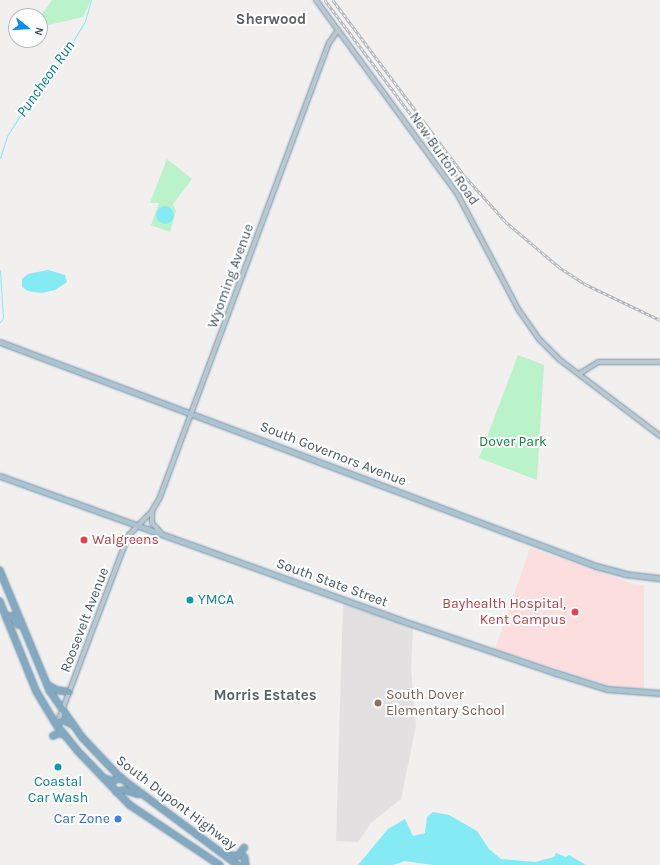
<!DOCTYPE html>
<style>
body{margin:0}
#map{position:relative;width:660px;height:865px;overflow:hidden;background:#f2efef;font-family:Karla,sans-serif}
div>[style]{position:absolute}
.education>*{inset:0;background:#e3e0e1}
.medical>*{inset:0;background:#fddedf}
.green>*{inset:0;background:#baf2c9}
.water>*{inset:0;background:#84eaf3}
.round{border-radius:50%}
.stream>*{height:1px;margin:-0.5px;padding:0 0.5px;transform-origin:0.5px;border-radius:0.5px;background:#84eaf3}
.roads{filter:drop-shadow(0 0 1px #6e94ad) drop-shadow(0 0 1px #6e94ad)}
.minor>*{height:4px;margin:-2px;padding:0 2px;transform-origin:2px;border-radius:2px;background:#bbc9cf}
.major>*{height:5px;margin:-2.5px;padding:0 2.5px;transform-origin:2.5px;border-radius:2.5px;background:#acc3d0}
.highway>*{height:5.5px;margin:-2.75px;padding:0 2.75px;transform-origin:2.75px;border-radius:2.75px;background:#83a9c1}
.rail>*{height:2.5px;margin-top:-1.25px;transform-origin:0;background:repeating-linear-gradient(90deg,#fff 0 3px,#b1b5ba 0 6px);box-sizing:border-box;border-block:1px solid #b1b5ba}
.dots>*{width:11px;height:11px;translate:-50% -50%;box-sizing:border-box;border:2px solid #fff;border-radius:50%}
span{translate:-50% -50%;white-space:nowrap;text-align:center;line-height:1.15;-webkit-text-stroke:4px #fff;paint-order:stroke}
.street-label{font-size:14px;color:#45555e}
.park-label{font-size:14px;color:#10853c}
.health-label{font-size:14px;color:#be3a42}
.left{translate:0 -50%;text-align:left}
.right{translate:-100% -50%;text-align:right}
.culture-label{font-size:14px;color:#0d838f}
.education-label{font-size:14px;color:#785e54}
.shop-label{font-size:14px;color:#366cbe}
.neighbourhood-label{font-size:15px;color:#5b6065;font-weight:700}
.water-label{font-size:15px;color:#06818c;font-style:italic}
.north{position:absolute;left:8px;top:8px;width:40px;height:40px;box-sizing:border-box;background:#fff;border:1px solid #b5bbbf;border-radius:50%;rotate:107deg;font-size:11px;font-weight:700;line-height:16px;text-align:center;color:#45555e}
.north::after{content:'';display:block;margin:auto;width:14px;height:18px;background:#0b8cef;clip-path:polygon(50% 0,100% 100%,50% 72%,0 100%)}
</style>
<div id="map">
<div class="education">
<i style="clip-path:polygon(343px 603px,413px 628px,411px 668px,416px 726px,401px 799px,371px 823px,358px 842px,336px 841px)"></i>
</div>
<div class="medical">
<i style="clip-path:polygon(530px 548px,634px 584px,644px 585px,644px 689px,609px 685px,495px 649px)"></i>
</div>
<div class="green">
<i style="clip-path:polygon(52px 0,91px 0,83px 17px,40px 27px,40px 17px)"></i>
<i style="clip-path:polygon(167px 159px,192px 179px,173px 204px,176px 211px,170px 232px,151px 225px,159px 203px,150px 203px)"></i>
<i style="clip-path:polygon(518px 355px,544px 365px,537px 480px,479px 458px)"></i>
</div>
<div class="water">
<i class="round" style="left:156px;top:206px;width:18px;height:18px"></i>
<i style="clip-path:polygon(48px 270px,65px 275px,67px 282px,55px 290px,42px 293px,28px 291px,22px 287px,22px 279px,28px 274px)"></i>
<i style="clip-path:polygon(433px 812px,449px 815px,477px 831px,489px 849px,501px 859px,535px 862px,554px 857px,556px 853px,566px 857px,569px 855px,586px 865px,433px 865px,405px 861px,393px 865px,358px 865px,388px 829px,405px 819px,413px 836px,425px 833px,427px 817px)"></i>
</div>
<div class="stream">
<i style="left:0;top:158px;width:23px;rotate:-72deg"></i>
<i style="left:7px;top:136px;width:49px;rotate:-57.6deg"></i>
<i style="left:33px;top:95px;width:27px;rotate:-45deg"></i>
<i style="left:52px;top:76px;width:64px;rotate:-59deg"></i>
<i style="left:85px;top:21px;width:22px;rotate:-74deg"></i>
<i style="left:0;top:270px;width:48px;rotate:86.4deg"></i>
<i style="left:3px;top:318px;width:5px;rotate:127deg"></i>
</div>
<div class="roads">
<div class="minor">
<i style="left:316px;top:0;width:241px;rotate:53.9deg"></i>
<i style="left:458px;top:195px;width:129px;rotate:62.2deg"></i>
<i style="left:518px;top:309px;width:37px;rotate:55deg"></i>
<i style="left:539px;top:339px;width:30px;rotate:45deg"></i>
<i style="left:560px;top:360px;width:126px;rotate:37.2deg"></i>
<i style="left:579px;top:374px;width:22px;rotate:-32deg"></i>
<i style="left:598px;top:362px;width:62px"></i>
<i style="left:152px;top:512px;width:11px;rotate:90deg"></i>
<i style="left:152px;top:523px;width:13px;rotate:48deg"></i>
<i style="left:57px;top:724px;width:201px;rotate:-69.3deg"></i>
<i style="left:128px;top:536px;width:35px;rotate:-46deg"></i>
<i style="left:152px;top:511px;width:16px;rotate:-60deg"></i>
<i style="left:160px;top:497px;width:484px;rotate:-69.6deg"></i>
<i style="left:329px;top:43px;width:16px;rotate:-55deg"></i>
</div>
<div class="major">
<i style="left:0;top:342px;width:637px;rotate:20.6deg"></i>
<i style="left:596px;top:566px;width:30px;rotate:15deg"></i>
<i style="left:625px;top:574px;width:35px;rotate:7deg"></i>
<i style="left:0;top:476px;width:425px;rotate:19.8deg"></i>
<i style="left:400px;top:620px;width:165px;rotate:18.8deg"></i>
<i style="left:556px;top:673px;width:53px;rotate:17.4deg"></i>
<i style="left:607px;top:689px;width:53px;rotate:4.3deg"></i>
</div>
<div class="highway">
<i style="left:0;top:570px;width:131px;rotate:67.5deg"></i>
<i style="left:50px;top:691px;width:57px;rotate:54.9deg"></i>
<i style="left:83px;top:738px;width:55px;rotate:46.5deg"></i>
<i style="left:121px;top:778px;width:146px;rotate:36.6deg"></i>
<i style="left:0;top:601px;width:98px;rotate:67.9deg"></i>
<i style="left:37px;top:692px;width:39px;rotate:59deg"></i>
<i style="left:57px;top:725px;width:33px;rotate:51deg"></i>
<i style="left:78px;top:751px;width:75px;rotate:46.1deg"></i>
<i style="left:130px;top:805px;width:108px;rotate:33.7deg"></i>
<i style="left:6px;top:617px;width:6px;rotate:-9deg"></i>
<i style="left:12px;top:616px;width:11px;rotate:52deg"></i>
<i style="left:48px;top:685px;width:10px;rotate:29deg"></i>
<i style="left:57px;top:690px;width:12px;rotate:9deg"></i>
<i style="left:58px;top:722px;width:6px;rotate:-18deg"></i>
<i style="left:64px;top:720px;width:8px;rotate:30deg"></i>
<i style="left:53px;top:736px;width:7px;rotate:-27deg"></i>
<i style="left:59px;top:733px;width:6px;rotate:18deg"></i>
<i style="left:104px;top:778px;width:9px;rotate:18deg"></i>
<i style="left:113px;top:781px;width:9px;rotate:-21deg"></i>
<i style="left:116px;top:792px;width:8px;rotate:-14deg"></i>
<i style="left:124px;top:790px;width:15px;rotate:16deg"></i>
<i style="left:227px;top:855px;width:11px;rotate:5deg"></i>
<i style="left:238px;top:856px;width:10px;rotate:-53deg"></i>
<i style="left:245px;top:857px;width:8px;rotate:83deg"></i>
</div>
</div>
<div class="rail">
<i style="left:325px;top:0;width:231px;rotate:53.1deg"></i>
<i style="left:333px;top:0;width:217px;rotate:53.2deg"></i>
<i style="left:463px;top:174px;width:64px;rotate:48.1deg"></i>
<i style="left:506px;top:222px;width:70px;rotate:40.3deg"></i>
<i style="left:559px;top:267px;width:33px;rotate:33deg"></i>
<i style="left:587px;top:285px;width:81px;rotate:25.6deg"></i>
</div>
<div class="dots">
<i style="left:84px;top:540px;background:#e0444e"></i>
<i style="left:190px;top:600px;background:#0f9aa8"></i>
<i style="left:575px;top:612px;background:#e0444e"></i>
<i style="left:378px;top:703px;background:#8d6e63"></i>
<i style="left:58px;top:767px;background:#0f9aa8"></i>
<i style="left:118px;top:819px;background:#3f7fe0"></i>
</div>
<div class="street-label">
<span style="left:444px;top:159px;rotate:55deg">New Burton Road</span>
<span style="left:231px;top:276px;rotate:-70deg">Wyoming Avenue</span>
<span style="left:333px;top:454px;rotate:21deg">South Governors Avenue</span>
<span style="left:332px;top:583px;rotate:20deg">South State Street</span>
<span style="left:85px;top:620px;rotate:-69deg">Roosevelt Avenue</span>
<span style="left:176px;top:803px;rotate:37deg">South Dupont Highway</span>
</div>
<div class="park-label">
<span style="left:513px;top:442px">Dover Park</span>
</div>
<div class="health-label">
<span class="left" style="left:92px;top:540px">Walgreens</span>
<span class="right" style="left:566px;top:612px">Bayhealth Hospital,<br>Kent Campus</span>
</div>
<div class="culture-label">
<span class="left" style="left:198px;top:600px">YMCA</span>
<span style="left:58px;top:790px">Coastal<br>Car Wash</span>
</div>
<div class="education-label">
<span class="left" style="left:386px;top:703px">South Dover<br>Elementary School</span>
</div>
<div class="shop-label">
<span class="right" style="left:110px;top:819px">Car Zone</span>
</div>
<div class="neighbourhood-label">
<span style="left:271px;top:20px">Sherwood</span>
<span style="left:265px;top:696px">Morris Estates</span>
</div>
<div class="water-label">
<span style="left:46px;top:79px;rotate:-55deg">Puncheon Run</span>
</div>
<div class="north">N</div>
</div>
